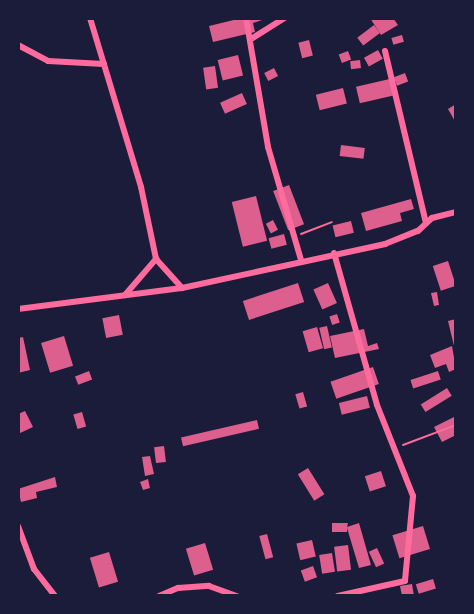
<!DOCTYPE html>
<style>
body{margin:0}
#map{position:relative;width:474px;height:614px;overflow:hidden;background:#1b1b3a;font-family:Inter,sans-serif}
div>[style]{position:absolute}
.building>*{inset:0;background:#dd5f8e;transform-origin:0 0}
.path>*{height:2px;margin:-1px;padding:0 1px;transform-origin:1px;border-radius:1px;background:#ff6b9d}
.minor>*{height:6px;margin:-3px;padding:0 3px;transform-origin:3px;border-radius:3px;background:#ff6b9d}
span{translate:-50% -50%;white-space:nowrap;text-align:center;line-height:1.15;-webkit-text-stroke:6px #1b1b3a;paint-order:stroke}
.frame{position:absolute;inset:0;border:20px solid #1b1b3a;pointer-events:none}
</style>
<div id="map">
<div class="building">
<i style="clip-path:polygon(242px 18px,262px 20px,253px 23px,255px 32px,213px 42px,209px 26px)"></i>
<i style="clip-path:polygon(370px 18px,393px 18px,398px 25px,381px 35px)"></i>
<i style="left:374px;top:25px;width:10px;height:21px;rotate:53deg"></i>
<i style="left:402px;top:35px;width:7px;height:11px;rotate:74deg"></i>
<i style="left:309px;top:40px;width:16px;height:11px;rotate:76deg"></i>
<i style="left:378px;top:50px;width:10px;height:16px;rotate:61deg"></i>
<i style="left:348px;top:51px;width:9px;height:10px;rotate:69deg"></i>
<i style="left:238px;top:55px;width:21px;height:21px;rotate:76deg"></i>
<i style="left:360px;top:60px;width:8px;height:10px;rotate:83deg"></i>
<i style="left:215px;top:66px;width:22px;height:12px;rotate:82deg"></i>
<i style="left:274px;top:68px;width:9px;height:11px;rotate:63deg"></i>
<i style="left:405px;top:73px;width:9px;height:12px;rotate:69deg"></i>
<i style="left:394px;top:78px;width:17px;height:39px;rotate:77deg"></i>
<i style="left:343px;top:88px;width:16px;height:28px;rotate:76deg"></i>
<i style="left:242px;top:93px;width:12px;height:24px;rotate:66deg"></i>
<i style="clip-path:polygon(456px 104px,456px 123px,448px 109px)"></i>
<i style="left:341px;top:145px;width:24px;height:11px;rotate:7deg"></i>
<i style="left:289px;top:185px;width:42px;height:17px;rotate:69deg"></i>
<i style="left:256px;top:196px;width:46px;height:25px;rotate:76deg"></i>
<i style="clip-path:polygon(411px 199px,414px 209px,400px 213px,402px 221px,366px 231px,361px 213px)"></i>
<i style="left:273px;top:220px;width:11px;height:8px;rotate:63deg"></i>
<i style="left:351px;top:221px;width:12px;height:19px;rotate:76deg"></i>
<i style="left:284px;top:234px;width:11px;height:16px;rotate:75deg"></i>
<i style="left:448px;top:261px;width:26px;height:16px;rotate:72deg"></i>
<i style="left:298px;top:283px;width:20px;height:58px;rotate:72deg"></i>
<i style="left:328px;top:283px;width:22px;height:16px;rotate:66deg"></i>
<i style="clip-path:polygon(437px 292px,439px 305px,434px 306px,431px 293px)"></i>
<i style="left:337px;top:314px;width:9px;height:8px;rotate:72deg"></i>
<i style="left:119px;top:315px;width:20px;height:17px;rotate:79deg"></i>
<i style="clip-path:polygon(456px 319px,456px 350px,455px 350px,448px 321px)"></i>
<i style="left:327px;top:326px;width:22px;height:8px;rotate:77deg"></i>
<i style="left:317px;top:327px;width:22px;height:15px;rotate:74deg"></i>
<i style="clip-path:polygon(364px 329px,368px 346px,377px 343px,379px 349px,335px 358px,330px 336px)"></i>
<i style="left:64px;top:336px;width:31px;height:24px;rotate:73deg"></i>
<i style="clip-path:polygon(23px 337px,30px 370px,18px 373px,18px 338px)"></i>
<i style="clip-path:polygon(452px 346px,456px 369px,449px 372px,446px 364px,435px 368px,430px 355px)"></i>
<i style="left:373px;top:367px;width:18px;height:45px;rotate:71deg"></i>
<i style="left:89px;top:371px;width:9px;height:15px;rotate:69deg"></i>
<i style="left:438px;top:371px;width:9px;height:29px;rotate:72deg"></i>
<i style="left:447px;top:388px;width:9px;height:31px;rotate:58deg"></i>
<i style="left:303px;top:392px;width:15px;height:8px;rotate:74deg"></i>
<i style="left:367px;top:396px;width:12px;height:29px;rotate:76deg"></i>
<i style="clip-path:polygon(25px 411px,33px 427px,18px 434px,18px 414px)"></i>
<i style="left:82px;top:412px;width:15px;height:9px;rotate:74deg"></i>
<i style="clip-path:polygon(456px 416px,456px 435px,442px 442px,434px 427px)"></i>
<i style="left:257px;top:420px;width:9px;height:78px;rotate:77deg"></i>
<i style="left:164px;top:446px;width:16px;height:10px;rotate:83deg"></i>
<i style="clip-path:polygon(150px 456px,154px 474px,145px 476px,142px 457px)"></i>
<i style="left:308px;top:468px;width:31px;height:12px;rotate:58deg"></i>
<i style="left:381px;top:471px;width:16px;height:17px;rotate:72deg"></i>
<i style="clip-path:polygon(55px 477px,57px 487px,36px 492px,37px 498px,21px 502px,18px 489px)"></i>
<i style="clip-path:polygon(148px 479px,150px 488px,143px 490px,140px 482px)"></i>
<i style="clip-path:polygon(332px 523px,348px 523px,347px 527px,359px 523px,371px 565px,359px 568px,347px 528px,347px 532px,332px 532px)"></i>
<i style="left:423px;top:526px;width:24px;height:32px;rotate:73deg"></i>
<i style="left:267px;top:534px;width:24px;height:8px;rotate:75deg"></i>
<i style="left:312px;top:540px;width:17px;height:16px;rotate:77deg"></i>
<i style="left:205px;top:543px;width:28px;height:20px;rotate:73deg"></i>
<i style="left:348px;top:545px;width:25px;height:14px;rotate:83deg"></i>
<i style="left:377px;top:548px;width:17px;height:9px;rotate:65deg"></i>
<i style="left:109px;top:552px;width:31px;height:20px;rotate:73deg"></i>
<i style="left:332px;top:553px;width:19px;height:13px;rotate:81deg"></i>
<i style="left:313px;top:566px;width:12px;height:13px;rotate:70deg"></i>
<i style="left:433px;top:579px;width:10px;height:18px;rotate:73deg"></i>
<i style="clip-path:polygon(412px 584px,414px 596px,402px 596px,400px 586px)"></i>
</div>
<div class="path">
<i style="left:301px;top:234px;width:33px;rotate:-21deg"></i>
<i style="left:403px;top:445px;width:57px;rotate:-20.7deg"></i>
</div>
<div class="minor">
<i style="left:90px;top:18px;width:177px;rotate:73.2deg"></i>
<i style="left:141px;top:187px;width:74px;rotate:78.2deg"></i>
<i style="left:156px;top:259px;width:39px;rotate:48deg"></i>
<i style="left:246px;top:18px;width:131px;rotate:80.3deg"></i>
<i style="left:268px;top:147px;width:118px;rotate:73.7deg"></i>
<i style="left:251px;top:39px;width:40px;rotate:-32deg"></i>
<i style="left:18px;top:45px;width:34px;rotate:28deg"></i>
<i style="left:48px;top:61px;width:56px;rotate:3.1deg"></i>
<i style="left:385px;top:51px;width:177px;rotate:76.6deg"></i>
<i style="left:334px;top:253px;width:158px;rotate:74.2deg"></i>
<i style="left:377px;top:405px;width:98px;rotate:68.4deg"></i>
<i style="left:413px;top:496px;width:85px;rotate:95.4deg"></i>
<i style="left:405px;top:581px;width:69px;rotate:167.4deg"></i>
<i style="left:125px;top:295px;width:48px;rotate:-49.3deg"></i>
<i style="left:18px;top:309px;width:165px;rotate:-7.3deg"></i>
<i style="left:182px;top:288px;width:208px;rotate:-12.2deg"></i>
<i style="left:385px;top:244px;width:35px;rotate:-22deg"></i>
<i style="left:418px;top:231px;width:19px;rotate:-43deg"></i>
<i style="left:432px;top:218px;width:25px;rotate:-14deg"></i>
<i style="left:18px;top:526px;width:46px;rotate:69.6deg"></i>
<i style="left:34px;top:569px;width:34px;rotate:52deg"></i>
<i style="left:159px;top:596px;width:21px;rotate:-23deg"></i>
<i style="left:178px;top:588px;width:31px;rotate:-4deg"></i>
<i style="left:209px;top:586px;width:30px;rotate:20deg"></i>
</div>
<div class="frame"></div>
</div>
